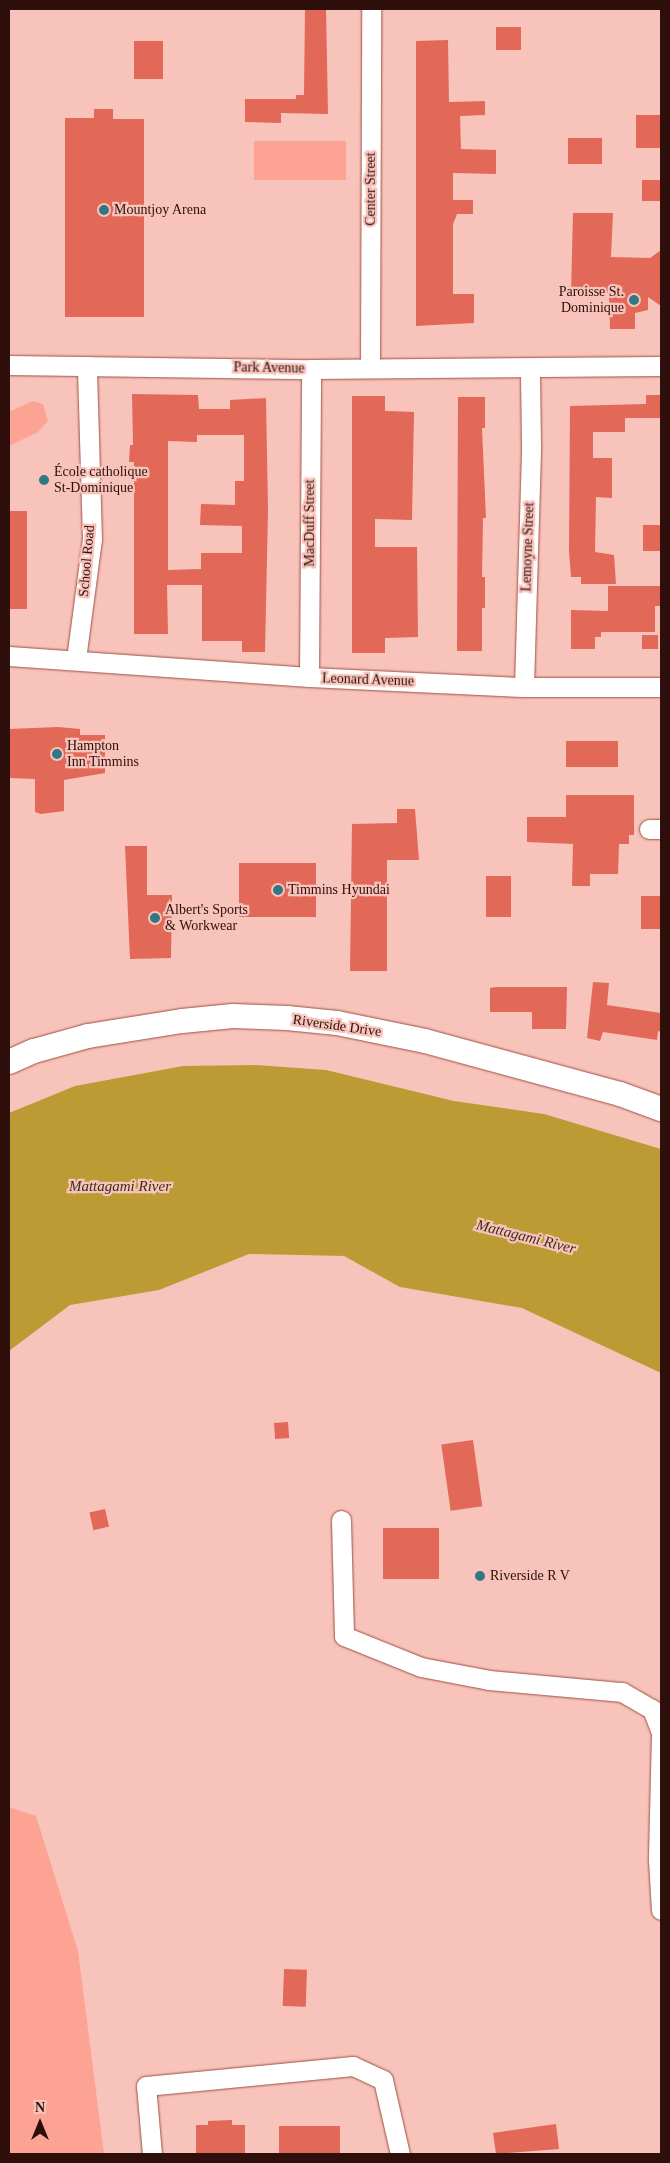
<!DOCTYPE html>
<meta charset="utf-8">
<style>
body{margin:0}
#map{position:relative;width:670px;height:2163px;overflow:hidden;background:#f8c3ba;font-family:"Times New Roman",serif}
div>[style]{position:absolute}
.green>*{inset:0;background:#fca394;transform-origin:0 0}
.water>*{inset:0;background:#bd9b34}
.building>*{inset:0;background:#e26858;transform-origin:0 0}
.roads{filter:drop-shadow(0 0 1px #9d5044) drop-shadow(0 0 1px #9d5044)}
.minor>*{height:19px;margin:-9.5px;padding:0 9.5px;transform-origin:9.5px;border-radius:9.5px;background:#fff}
.major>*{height:24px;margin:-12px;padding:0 12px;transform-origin:12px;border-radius:12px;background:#fff}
.dots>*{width:14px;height:14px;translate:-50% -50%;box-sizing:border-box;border:2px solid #f8c3ba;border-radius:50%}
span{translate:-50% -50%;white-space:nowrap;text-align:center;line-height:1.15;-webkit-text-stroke:4.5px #f8c3ba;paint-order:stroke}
.street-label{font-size:14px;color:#2e0f0b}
.poi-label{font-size:14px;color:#2e0f0b}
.left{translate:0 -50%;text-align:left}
.right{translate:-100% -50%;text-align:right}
.water-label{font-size:15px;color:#382f1a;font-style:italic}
.frame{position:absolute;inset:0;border:10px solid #2e0f0b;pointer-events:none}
.north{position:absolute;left:15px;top:2098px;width:50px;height:50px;-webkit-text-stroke:4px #f8c3ba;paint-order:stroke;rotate:0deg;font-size:14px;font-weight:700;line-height:20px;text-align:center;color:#2e0f0b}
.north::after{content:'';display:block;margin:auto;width:18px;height:22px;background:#2e0f0b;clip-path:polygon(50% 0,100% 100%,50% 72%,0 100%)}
</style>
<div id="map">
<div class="green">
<i style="left:346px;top:141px;width:39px;height:92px;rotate:90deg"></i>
<i style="clip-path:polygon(33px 401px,43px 404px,48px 421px,38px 432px,9px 446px,9px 412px)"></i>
<i style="clip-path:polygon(9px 1807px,36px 1816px,78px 1951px,104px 2154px,9px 2154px)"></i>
</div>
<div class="water">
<i style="clip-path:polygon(256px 1065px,326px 1070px,454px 1101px,544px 1114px,661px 1149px,661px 1373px,522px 1308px,400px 1287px,344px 1256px,249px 1254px,159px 1290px,70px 1305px,9px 1351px,9px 1113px,75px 1086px,183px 1066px)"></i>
</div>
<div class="building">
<i style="clip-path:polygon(305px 9px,326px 9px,328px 114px,281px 113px,281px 123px,245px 122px,245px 99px,296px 99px,296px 95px,304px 95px)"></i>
<i style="left:496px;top:27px;width:25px;height:23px"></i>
<i style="clip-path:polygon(448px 40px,449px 102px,485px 101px,485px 115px,460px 116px,461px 149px,496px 150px,496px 174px,453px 173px,453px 200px,473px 200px,473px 214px,457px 214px,453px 224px,453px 294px,474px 294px,474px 323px,416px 326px,416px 41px)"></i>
<i style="left:163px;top:41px;width:38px;height:29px;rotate:90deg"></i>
<i style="clip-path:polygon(94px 109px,113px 109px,113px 119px,144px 119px,144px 317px,65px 317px,65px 118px,94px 118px)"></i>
<i style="left:661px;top:115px;width:33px;height:25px;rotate:90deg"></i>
<i style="left:568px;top:138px;width:34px;height:26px"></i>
<i style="left:661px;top:180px;width:21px;height:19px;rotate:90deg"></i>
<i style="clip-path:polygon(573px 213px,613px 213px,611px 257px,650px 258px,661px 250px,661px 306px,648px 297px,648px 310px,635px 313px,635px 329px,610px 329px,609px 293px,571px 294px)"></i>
<i style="clip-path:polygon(evenodd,132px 394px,198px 395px,199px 409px,230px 409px,230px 400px,266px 398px,268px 510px,265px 652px,242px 652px,242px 641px,202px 641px,202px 585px,167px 585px,168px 634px,134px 634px,134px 462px,129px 462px,130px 445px,133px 445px,132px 394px,197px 435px,244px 435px,244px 481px,235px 481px,235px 505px,201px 504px,200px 525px,242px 526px,242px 553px,201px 553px,201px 569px,168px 570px,168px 441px,197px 442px,197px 435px)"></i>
<i style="clip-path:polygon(646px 395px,661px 395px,661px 418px,625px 418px,625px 432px,593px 432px,593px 458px,612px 458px,612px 498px,596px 497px,595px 552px,614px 555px,616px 584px,581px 584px,581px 577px,571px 577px,569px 551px,570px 406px,646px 404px)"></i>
<i style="clip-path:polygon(352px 396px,385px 396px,385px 411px,414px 412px,412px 520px,375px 519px,375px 547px,417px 547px,418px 637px,385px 638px,385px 653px,352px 653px)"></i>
<i style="clip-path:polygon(458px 397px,485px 397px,485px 428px,482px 428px,486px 518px,483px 518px,482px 577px,485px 577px,485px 608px,482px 608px,482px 651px,457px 651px)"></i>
<i style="left:9px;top:511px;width:18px;height:98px"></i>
<i style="left:643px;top:525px;width:18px;height:26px"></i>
<i style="clip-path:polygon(608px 586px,661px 586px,661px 606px,655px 606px,655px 632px,601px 632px,601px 637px,595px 637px,595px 649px,571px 649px,571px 610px,608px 611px)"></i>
<i style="left:642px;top:635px;width:16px;height:14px"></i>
<i style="clip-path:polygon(58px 727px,80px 729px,80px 735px,105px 735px,105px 773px,64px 780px,64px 811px,41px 814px,35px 812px,35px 779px,9px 778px,9px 729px)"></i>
<i style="left:618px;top:741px;width:26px;height:52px;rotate:90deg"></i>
<i style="clip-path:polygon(566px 795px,634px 795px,634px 835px,629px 835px,629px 844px,619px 844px,618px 874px,590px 874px,590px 886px,572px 886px,573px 844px,527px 842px,527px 817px,566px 817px)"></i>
<i style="clip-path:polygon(397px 809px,415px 809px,419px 860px,387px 860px,387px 971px,350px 971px,352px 824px,397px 823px)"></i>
<i style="clip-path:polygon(125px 846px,147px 846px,147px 895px,172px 895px,171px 958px,130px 959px)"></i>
<i style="left:239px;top:863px;width:77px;height:54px"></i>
<i style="left:486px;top:876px;width:25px;height:41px"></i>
<i style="left:641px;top:896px;width:20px;height:33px"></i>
<i style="clip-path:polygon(593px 982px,609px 983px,607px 1005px,661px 1013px,661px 1032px,658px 1031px,657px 1040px,603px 1032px,600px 1041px,587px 1038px)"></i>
<i style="clip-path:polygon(496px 987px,567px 987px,566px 1029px,532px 1029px,532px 1012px,490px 1012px,490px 988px)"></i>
<i style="left:288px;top:1422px;width:16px;height:14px;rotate:86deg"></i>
<i style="left:473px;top:1440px;width:67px;height:32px;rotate:82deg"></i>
<i style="left:105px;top:1509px;width:18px;height:16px;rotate:77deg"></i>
<i style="left:383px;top:1528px;width:56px;height:51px"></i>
<i style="left:284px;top:1969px;width:23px;height:37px;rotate:2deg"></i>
<i style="clip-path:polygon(232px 2120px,232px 2125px,245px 2125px,245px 2154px,196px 2154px,196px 2125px,208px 2125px,208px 2121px)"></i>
<i style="clip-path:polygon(556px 2124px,559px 2149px,496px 2154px,493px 2133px)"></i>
<i style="left:279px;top:2126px;width:61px;height:28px"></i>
</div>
<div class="roads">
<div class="minor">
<i style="left:9px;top:365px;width:302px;rotate:0.8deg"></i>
<i style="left:311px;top:369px;width:350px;rotate:-0.5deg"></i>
<i style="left:370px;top:368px;width:359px;rotate:-89.8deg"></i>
<i style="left:9px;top:656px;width:301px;rotate:4deg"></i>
<i style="left:309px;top:677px;width:215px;rotate:2.7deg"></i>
<i style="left:524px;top:687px;width:137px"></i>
<i style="left:76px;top:659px;width:121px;rotate:-82.4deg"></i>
<i style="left:92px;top:539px;width:173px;rotate:-91.7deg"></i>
<i style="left:309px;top:677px;width:308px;rotate:-89.6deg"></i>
<i style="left:524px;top:687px;width:242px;rotate:-88.3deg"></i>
<i style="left:531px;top:445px;width:76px;rotate:-90.8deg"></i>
<i style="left:649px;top:829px;width:12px"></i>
<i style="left:341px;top:1520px;width:116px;rotate:88.5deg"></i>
<i style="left:344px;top:1636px;width:83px;rotate:21.9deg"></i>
<i style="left:421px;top:1667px;width:69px;rotate:10.8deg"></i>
<i style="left:489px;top:1680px;width:134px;rotate:5.2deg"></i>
<i style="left:622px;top:1692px;width:34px;rotate:30deg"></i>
<i style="left:652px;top:1709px;width:26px;rotate:69deg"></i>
<i style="left:661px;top:1733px;width:127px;rotate:91.4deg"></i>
<i style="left:658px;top:1860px;width:50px;rotate:86.6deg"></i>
<i style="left:152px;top:2154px;width:68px;rotate:-95deg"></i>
<i style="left:146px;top:2086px;width:208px;rotate:-5.5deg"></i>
<i style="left:353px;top:2066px;width:33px;rotate:25deg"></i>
<i style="left:383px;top:2080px;width:76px;rotate:77.1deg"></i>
</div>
<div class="major">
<i style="left:9px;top:1062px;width:27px;rotate:-24deg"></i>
<i style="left:34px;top:1051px;width:56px;rotate:-15.5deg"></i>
<i style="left:88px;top:1036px;width:95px;rotate:-9.1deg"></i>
<i style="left:182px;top:1021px;width:51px;rotate:-5.6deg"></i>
<i style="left:233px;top:1016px;width:54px;rotate:2.1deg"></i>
<i style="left:287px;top:1018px;width:50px;rotate:5.7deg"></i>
<i style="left:337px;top:1023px;width:90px;rotate:11.6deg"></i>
<i style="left:425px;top:1041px;width:202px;rotate:15.2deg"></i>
<i style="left:620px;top:1094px;width:44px;rotate:20.1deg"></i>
</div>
</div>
<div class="dots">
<i style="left:104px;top:210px;background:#327884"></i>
<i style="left:634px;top:300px;background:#327884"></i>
<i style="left:44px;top:480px;background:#327884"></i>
<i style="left:57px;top:754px;background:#327884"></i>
<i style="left:278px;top:890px;background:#327884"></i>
<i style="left:155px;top:918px;background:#327884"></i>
<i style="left:480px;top:1576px;background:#327884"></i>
</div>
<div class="street-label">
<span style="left:371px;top:189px;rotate:-90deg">Center Street</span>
<span style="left:269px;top:368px;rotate:1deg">Park Avenue</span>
<span style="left:310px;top:523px;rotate:-90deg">MacDuff Street</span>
<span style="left:528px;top:547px;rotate:-88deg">Lemoyne Street</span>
<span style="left:87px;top:561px;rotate:-85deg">School Road</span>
<span style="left:368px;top:680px;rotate:2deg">Leonard Avenue</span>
<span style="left:337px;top:1026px;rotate:8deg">Riverside Drive</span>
</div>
<div class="poi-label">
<span class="left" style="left:114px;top:210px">Mountjoy Arena</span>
<span class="right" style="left:624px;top:300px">Paroisse St.<br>Dominique</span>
<span class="left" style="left:54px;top:480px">École catholique<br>St-Dominique</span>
<span class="left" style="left:67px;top:754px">Hampton<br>Inn Timmins</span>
<span class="left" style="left:288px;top:890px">Timmins Hyundai</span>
<span class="left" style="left:165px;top:918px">Albert's Sports<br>&amp; Workwear</span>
<span class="left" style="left:490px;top:1576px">Riverside R V</span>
</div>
<div class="water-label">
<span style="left:120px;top:1187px">Mattagami River</span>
<span style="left:526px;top:1237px;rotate:14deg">Mattagami River</span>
</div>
<div class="frame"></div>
<div class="north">N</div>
</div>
